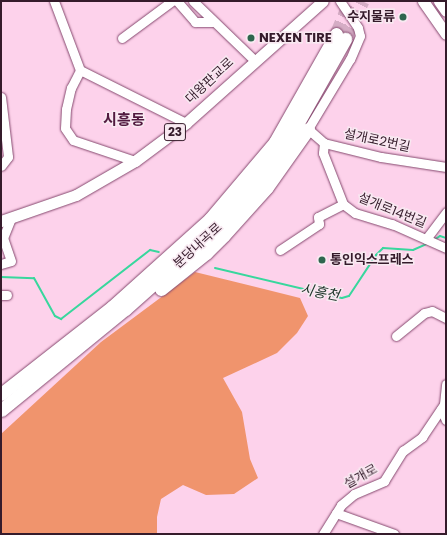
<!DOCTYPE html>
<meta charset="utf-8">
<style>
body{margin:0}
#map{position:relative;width:447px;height:535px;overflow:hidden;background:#fdd2eb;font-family:Poppins,"Noto Sans KR",sans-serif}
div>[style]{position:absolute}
.green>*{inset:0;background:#f0946d}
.stream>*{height:2px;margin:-1px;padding:0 1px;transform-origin:1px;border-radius:1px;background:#38d79d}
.highway-tunnel>*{height:13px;margin-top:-6.5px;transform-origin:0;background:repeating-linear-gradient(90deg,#d5adc5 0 13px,transparent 0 19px)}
.roads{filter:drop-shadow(0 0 1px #85486e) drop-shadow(0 0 1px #85486e)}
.minor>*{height:9px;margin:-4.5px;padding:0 4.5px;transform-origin:4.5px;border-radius:4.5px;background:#fff}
.major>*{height:11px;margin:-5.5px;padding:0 5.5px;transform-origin:5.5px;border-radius:5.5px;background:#fff}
.highway>*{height:13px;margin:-6.5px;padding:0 6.5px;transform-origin:6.5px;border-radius:6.5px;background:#fff}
.dots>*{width:11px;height:11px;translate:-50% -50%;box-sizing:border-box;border:2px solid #f8e9f1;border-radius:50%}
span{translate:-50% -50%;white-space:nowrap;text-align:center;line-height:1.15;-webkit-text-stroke:3px #f8e9f1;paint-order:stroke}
.shield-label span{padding:1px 3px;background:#f8e9f1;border:1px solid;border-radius:3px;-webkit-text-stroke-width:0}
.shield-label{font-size:12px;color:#351b2b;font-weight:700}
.poi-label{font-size:13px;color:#351b2b;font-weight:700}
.right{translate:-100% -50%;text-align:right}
.left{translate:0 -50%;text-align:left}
.street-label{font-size:13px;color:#351b2b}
.water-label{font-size:14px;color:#1c3429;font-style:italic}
.quarter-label{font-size:15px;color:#511a3f;font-weight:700}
.frame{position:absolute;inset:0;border:2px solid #351b2b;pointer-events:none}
</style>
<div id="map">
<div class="green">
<i style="clip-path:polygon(195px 272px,300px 298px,308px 316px,297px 333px,277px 353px,223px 378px,242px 412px,250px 459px,258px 478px,234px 494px,206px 495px,183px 485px,161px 499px,157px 517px,157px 534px,1px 534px,1px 434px,101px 342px)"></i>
</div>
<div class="stream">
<i style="left:434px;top:240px;width:7px;rotate:-34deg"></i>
<i style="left:440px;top:236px;width:6px;rotate:18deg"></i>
<i style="left:215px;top:268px;width:130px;rotate:13.3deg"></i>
<i style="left:342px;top:298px;width:7px;rotate:-16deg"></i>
<i style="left:349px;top:296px;width:49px;rotate:-56.6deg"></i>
<i style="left:376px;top:255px;width:10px;rotate:-45deg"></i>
<i style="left:383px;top:248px;width:30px;rotate:4deg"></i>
<i style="left:413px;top:250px;width:17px;rotate:-24deg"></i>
<i style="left:1px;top:277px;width:33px;rotate:2deg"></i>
<i style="left:34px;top:278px;width:43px;rotate:61.1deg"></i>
<i style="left:55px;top:316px;width:7px;rotate:27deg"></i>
<i style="left:61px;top:319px;width:113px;rotate:-37.8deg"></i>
<i style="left:150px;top:250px;width:9px;rotate:13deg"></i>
</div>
<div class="highway-tunnel">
<i style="left:336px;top:34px;width:36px;rotate:-67deg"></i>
<i style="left:345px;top:39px;width:42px;rotate:-64.7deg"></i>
</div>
<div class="roads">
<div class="minor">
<i style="left:54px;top:1px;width:74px;rotate:69.4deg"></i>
<i style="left:177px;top:1px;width:28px;rotate:49deg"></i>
<i style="left:195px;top:22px;width:18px"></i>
<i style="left:193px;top:1px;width:85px;rotate:44deg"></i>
<i style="left:340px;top:1px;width:32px;rotate:56deg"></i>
<i style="left:358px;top:28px;width:8px;rotate:76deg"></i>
<i style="left:360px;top:36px;width:25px;rotate:113deg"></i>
<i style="left:350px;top:59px;width:82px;rotate:121deg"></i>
<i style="left:308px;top:129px;width:21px;rotate:41deg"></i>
<i style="left:324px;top:143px;width:59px;rotate:13.8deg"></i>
<i style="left:381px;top:157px;width:66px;rotate:8.7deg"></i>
<i style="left:122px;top:38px;width:62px;rotate:-36.5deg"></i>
<i style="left:1px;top:97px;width:60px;rotate:83.3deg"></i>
<i style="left:8px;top:157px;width:11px;rotate:128deg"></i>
<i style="left:324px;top:143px;width:10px;rotate:96deg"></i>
<i style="left:323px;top:153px;width:55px;rotate:68.6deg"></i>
<i style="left:343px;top:204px;width:15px;rotate:37deg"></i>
<i style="left:355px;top:213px;width:39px;rotate:17deg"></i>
<i style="left:392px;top:224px;width:59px;rotate:24deg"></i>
<i style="left:135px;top:161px;width:65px;rotate:-161.3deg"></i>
<i style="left:73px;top:140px;width:14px;rotate:-124deg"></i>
<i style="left:65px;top:128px;width:19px;rotate:-87deg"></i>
<i style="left:66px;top:109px;width:22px;rotate:-77deg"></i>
<i style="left:71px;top:88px;width:20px;rotate:-63deg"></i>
<i style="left:80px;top:70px;width:119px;rotate:26.6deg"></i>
<i style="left:426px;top:239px;width:34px;rotate:-53deg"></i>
<i style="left:280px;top:250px;width:47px;rotate:-33.7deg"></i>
<i style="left:319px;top:224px;width:7px;rotate:-98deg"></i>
<i style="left:318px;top:217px;width:28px;rotate:-27deg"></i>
<i style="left:1px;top:264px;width:10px;rotate:-17deg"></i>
<i style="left:11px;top:261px;width:24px;rotate:-109deg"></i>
<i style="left:3px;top:238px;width:22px;rotate:-68deg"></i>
<i style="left:1px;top:295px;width:6px"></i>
<i style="left:396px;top:336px;width:36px;rotate:-39deg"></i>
<i style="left:424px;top:313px;width:8px;rotate:-14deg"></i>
<i style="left:432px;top:311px;width:16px;rotate:27deg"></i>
<i style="left:441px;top:409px;width:12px;rotate:66deg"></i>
<i style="left:336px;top:513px;width:62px;rotate:19.9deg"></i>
<i style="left:323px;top:534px;width:34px;rotate:-58deg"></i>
<i style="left:341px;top:505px;width:17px;rotate:-40deg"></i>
<i style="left:354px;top:494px;width:33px;rotate:-23deg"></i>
<i style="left:384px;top:481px;width:36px;rotate:-58deg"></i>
<i style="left:403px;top:451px;width:24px;rotate:-36deg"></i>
<i style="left:422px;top:437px;width:40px;rotate:-56deg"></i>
<i style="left:444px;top:404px;width:20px;rotate:-84deg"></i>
</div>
<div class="major">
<i style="left:423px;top:1px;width:40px;rotate:55.1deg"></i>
<i style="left:439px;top:1px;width:12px;rotate:55deg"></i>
<i style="left:1px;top:221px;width:79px;rotate:-19.1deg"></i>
<i style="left:76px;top:195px;width:68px;rotate:-30deg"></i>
<i style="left:135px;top:161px;width:64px;rotate:-36.7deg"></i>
<i style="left:186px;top:123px;width:183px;rotate:-41.7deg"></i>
</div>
<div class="highway">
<i style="left:161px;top:289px;width:58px;rotate:-38.7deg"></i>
<i style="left:206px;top:253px;width:25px;rotate:-45deg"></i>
<i style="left:224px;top:235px;width:64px;rotate:-48.1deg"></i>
<i style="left:267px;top:187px;width:71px;rotate:-54.7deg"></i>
<i style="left:1px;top:394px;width:141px;rotate:-38.1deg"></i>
<i style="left:112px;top:307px;width:132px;rotate:-41.9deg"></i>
<i style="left:210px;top:219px;width:101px;rotate:-49.8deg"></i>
<i style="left:275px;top:142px;width:124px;rotate:-60.5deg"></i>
<i style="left:1px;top:410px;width:160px;rotate:-39.2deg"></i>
<i style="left:125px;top:309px;width:131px;rotate:-41.6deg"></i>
<i style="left:223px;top:222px;width:92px;rotate:-50.3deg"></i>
<i style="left:282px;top:151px;width:129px;rotate:-60.6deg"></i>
</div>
</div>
<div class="dots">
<i style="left:403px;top:17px;background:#2e664e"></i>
<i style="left:251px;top:38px;background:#2e664e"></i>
<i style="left:322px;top:260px;background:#2e664e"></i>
</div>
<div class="shield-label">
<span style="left:175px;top:132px">23</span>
</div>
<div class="poi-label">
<span class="right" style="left:395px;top:17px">수지물류</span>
<span class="left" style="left:259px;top:38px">NEXEN TIRE</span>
<span class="left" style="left:330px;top:260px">통인익스프레스</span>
</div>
<div class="street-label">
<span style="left:210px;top:81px;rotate:-43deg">대왕판교로</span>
<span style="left:377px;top:141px;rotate:12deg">설개로2번길</span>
<span style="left:392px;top:211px;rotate:22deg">설개로14번길</span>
<span style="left:198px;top:246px;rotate:-42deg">분당내곡로</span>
<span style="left:361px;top:477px;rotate:-29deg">설개로</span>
</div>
<div class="water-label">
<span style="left:320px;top:292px;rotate:11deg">시흥천</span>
</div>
<div class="quarter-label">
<span style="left:124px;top:120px">시흥동</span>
</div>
<div class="frame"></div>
</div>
